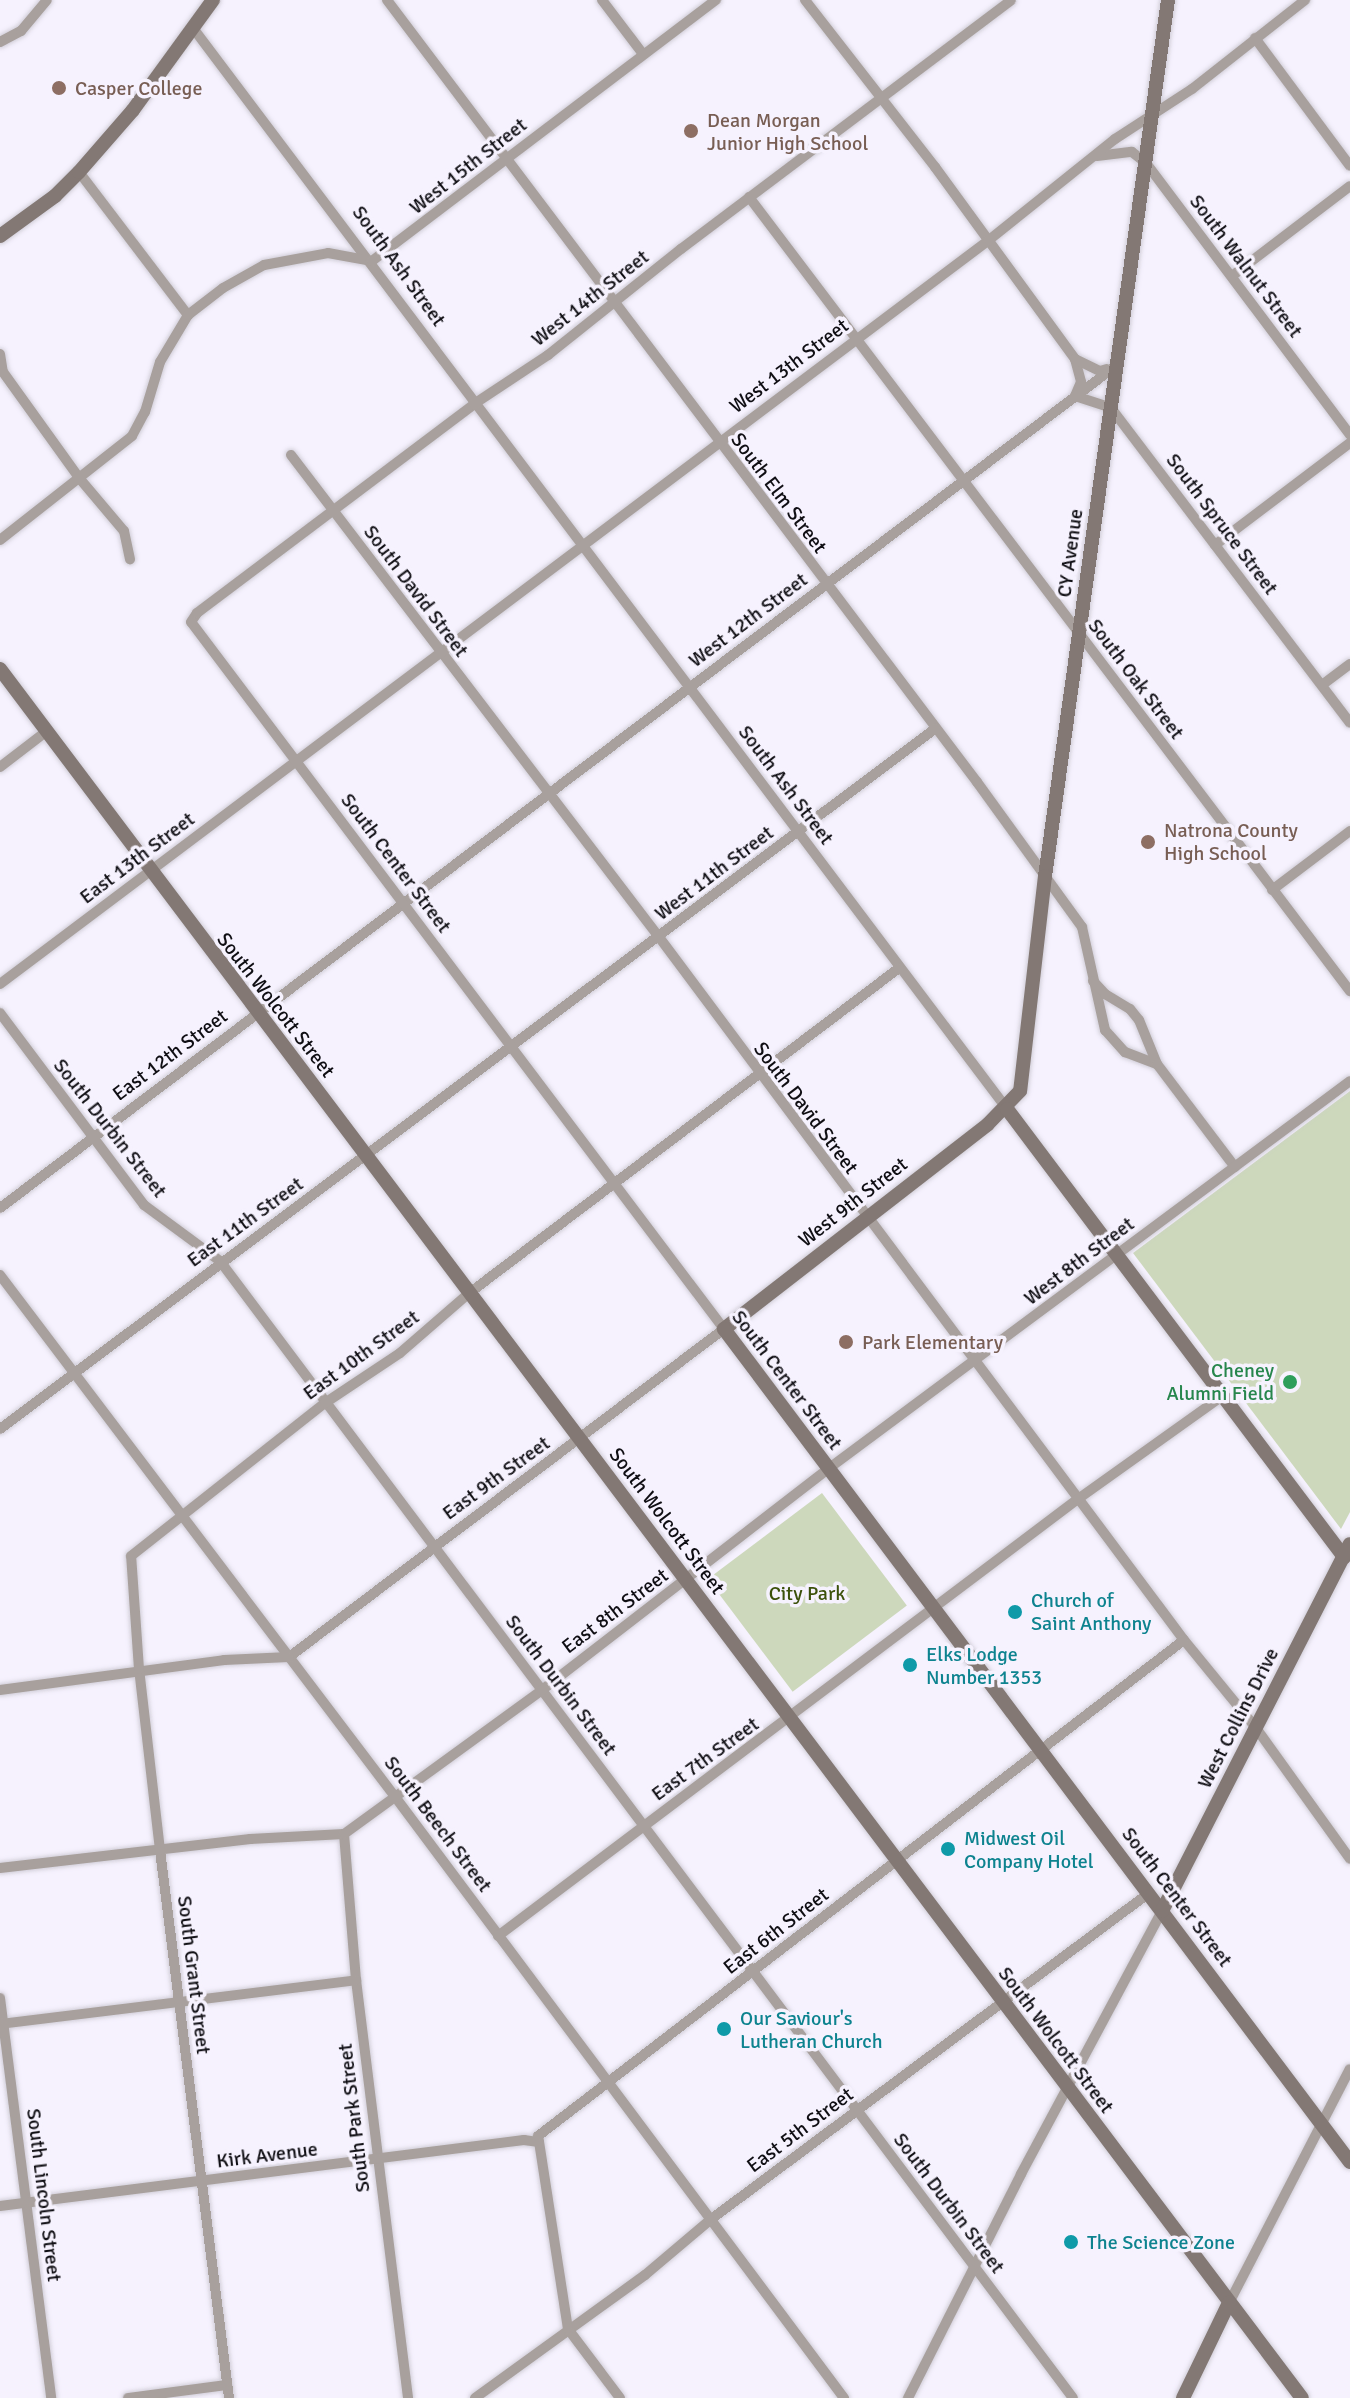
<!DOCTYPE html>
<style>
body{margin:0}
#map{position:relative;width:1350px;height:2398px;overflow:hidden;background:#f6f2fe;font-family:Signika,sans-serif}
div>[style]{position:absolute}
.green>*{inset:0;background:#cdd8bc;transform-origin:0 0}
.roads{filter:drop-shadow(0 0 2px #d1ced8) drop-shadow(0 0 2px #d1ced8)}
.street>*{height:10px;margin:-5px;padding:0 5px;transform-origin:5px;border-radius:5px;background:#a8a09d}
.secondary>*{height:14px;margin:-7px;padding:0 7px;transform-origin:7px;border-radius:7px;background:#837874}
.dots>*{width:22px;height:22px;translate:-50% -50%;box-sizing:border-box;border:4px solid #f6f2fe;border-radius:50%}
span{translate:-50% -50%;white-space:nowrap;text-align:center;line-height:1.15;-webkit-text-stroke:7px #f6f2fe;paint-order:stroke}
.education-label{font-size:20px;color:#785e54}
.left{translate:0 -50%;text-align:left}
.street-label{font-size:20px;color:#0f0e13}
.leisure-label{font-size:20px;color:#27864d}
.right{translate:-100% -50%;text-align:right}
.park-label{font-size:20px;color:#3c510b}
.culture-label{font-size:20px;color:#0d838f}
</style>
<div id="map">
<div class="green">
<i style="clip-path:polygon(1350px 1091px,1350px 1512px,1341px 1529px,1133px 1253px)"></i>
<i style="left:822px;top:1493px;width:141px;height:143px;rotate:53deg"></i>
</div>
<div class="roads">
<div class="street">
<i style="left:387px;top:0;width:980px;rotate:52.97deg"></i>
<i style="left:977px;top:782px;width:179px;rotate:54.1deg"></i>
<i style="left:1082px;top:927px;width:106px;rotate:77.4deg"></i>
<i style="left:1105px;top:1030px;width:30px;rotate:48deg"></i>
<i style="left:1125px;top:1052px;width:34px;rotate:21deg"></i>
<i style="left:602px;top:0;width:68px;rotate:52.8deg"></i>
<i style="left:805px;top:0;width:212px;rotate:52.1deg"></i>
<i style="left:935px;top:167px;width:238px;rotate:53.9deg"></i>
<i style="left:1075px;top:359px;width:24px;rotate:75deg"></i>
<i style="left:1081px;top:382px;width:15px;rotate:113deg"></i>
<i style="left:1075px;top:396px;width:38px;rotate:18deg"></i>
<i style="left:1111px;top:408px;width:395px;rotate:52.8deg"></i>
<i style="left:193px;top:28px;width:1353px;rotate:53.02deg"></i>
<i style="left:1255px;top:38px;width:159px;rotate:53.4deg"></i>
<i style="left:0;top:42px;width:24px;rotate:-28deg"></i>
<i style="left:21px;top:31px;width:40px;rotate:-50deg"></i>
<i style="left:1097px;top:156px;width:35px;rotate:-7deg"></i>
<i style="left:1132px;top:152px;width:18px;rotate:38deg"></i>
<i style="left:1146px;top:163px;width:340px;rotate:53.1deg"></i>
<i style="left:79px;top:172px;width:180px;rotate:52.7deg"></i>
<i style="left:749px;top:197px;width:996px;rotate:52.88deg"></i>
<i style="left:1232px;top:276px;width:148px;rotate:-37.3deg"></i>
<i style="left:0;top:354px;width:18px;rotate:81deg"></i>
<i style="left:3px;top:372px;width:132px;rotate:54.3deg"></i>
<i style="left:80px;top:479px;width:68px;rotate:49.8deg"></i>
<i style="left:124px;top:531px;width:29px;rotate:78deg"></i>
<i style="left:1075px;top:359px;width:28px;rotate:26deg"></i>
<i style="left:1100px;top:371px;width:7px;rotate:-16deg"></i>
<i style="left:291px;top:455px;width:606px;rotate:52.64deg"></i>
<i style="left:659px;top:937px;width:877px;rotate:53.25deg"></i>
<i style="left:1184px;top:1640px;width:114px;rotate:50.7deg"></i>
<i style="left:1256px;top:1728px;width:161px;rotate:54.3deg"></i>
<i style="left:0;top:540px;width:168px;rotate:-38.2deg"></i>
<i style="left:132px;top:436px;width:27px;rotate:-62deg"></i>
<i style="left:145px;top:412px;width:52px;rotate:-73.3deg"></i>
<i style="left:160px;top:362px;width:55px;rotate:-59.2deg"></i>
<i style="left:188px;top:315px;width:44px;rotate:-37.6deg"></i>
<i style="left:223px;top:288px;width:47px;rotate:-29.3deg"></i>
<i style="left:264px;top:265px;width:65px;rotate:-10.6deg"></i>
<i style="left:328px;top:253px;width:45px;rotate:10.3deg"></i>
<i style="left:372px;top:261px;width:432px;rotate:-37.2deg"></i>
<i style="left:1215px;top:545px;width:169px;rotate:-37.1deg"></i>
<i style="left:1322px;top:685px;width:35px;rotate:-37deg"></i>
<i style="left:0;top:767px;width:59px;rotate:-37.5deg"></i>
<i style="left:1272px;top:890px;width:98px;rotate:-37.1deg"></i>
<i style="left:1093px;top:981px;width:18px;rotate:47deg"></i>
<i style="left:1105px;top:994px;width:29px;rotate:31deg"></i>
<i style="left:1130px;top:1009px;width:14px;rotate:51deg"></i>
<i style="left:1139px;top:1020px;width:48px;rotate:67.8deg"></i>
<i style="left:1157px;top:1064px;width:129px;rotate:52.9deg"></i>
<i style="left:0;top:984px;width:1238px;rotate:-36.95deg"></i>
<i style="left:989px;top:240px;width:161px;rotate:-38.7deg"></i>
<i style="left:1115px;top:139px;width:92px;rotate:-33deg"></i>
<i style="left:1192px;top:89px;width:144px;rotate:-38.2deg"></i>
<i style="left:0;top:1013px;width:240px;rotate:53.1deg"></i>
<i style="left:144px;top:1205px;width:94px;rotate:36.4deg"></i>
<i style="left:220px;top:1261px;width:1421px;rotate:53.12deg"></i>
<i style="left:0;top:1208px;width:1399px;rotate:-37.04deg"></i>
<i style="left:0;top:1275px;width:656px;rotate:52.87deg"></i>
<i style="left:396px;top:1798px;width:749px;rotate:53.25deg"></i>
<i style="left:0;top:1429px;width:1169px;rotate:-36.83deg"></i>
<i style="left:289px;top:1657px;width:545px;rotate:-37.02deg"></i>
<i style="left:724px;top:1329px;width:885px;rotate:-127.01deg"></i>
<i style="left:191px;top:622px;width:11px;rotate:-56deg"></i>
<i style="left:197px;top:613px;width:347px;rotate:-37deg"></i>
<i style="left:474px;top:404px;width:89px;rotate:-33.5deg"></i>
<i style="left:548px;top:355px;width:170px;rotate:-38.6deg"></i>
<i style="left:681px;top:249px;width:413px;rotate:-37deg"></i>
<i style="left:0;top:1690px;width:226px;rotate:-7.6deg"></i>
<i style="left:224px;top:1660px;width:65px;rotate:-2.6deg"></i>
<i style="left:344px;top:1834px;width:146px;rotate:85.3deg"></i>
<i style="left:356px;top:1980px;width:421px;rotate:82.9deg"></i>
<i style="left:0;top:1868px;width:252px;rotate:-6.6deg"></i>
<i style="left:250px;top:1839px;width:94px;rotate:-3deg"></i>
<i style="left:344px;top:1834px;width:245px;rotate:-36deg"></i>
<i style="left:542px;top:1690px;width:361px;rotate:-37.7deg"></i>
<i style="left:828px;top:1469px;width:650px;rotate:-36.62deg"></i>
<i style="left:498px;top:1936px;width:726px;rotate:-37deg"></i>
<i style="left:1078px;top:1499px;width:179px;rotate:-35.5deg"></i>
<i style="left:0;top:1998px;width:403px;rotate:82.7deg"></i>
<i style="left:0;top:2024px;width:359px;rotate:-7deg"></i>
<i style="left:0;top:2206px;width:528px;rotate:-7.18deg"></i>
<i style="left:524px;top:2140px;width:15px;rotate:8deg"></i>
<i style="left:1229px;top:2303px;width:263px;rotate:-62.7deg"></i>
<i style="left:128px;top:2398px;width:100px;rotate:-7.5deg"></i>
<i style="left:229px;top:2398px;width:552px;rotate:-97.18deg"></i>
<i style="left:160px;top:1850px;width:182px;rotate:-96.6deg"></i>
<i style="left:139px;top:1669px;width:113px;rotate:-94deg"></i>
<i style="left:131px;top:1556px;width:247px;rotate:-38.3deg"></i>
<i style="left:325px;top:1403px;width:90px;rotate:-33.7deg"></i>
<i style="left:400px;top:1353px;width:90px;rotate:-40.9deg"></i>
<i style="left:468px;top:1294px;width:540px;rotate:-37.1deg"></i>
<i style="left:475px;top:2398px;width:210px;rotate:-35.9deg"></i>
<i style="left:645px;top:2275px;width:85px;rotate:-40.2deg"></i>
<i style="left:710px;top:2220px;width:547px;rotate:-36.68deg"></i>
<i style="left:620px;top:2398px;width:86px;rotate:-127deg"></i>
<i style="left:568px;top:2329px;width:195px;rotate:-98.8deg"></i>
<i style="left:538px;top:2136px;width:814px;rotate:-37.52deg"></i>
<i style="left:908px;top:2398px;width:251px;rotate:-63.2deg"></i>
<i style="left:1021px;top:2174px;width:298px;rotate:-61.8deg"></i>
</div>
<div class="secondary">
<i style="left:1168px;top:0;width:885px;rotate:97.99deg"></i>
<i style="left:1045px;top:876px;width:216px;rotate:96.6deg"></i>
<i style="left:1020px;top:1091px;width:47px;rotate:134.1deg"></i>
<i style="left:987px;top:1125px;width:333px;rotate:142.2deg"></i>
<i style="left:724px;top:1329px;width:1042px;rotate:53.08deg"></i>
<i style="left:0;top:236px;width:68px;rotate:-36deg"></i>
<i style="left:55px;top:196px;width:34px;rotate:-45deg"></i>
<i style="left:79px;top:172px;width:82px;rotate:-48.9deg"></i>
<i style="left:133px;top:110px;width:136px;rotate:-54deg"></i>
<i style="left:0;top:669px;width:2164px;rotate:53.02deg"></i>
<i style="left:1007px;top:1109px;width:561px;rotate:53.05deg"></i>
<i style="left:1162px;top:1911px;width:412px;rotate:-62.9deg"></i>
<i style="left:1183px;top:2398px;width:106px;rotate:-64.2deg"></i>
</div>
</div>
<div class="dots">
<i style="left:59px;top:88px;background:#8d6e63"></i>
<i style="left:691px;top:131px;background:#8d6e63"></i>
<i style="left:1148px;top:842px;background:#8d6e63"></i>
<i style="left:846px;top:1342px;background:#8d6e63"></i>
<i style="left:1290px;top:1382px;background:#2e9e5b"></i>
<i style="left:1015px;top:1612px;background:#0f9aa8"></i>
<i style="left:910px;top:1665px;background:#0f9aa8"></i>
<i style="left:948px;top:1849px;background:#0f9aa8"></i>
<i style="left:724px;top:2029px;background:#0f9aa8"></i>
<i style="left:1071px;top:2242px;background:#0f9aa8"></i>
</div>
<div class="education-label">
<span class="left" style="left:75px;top:88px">Casper College</span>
<span class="left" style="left:707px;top:132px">Dean Morgan<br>Junior High School</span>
<span class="left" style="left:1164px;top:842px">Natrona County<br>High School</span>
<span class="left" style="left:862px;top:1342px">Park Elementary</span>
</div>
<div class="street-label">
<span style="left:468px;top:166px;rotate:-38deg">West 15th Street</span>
<span style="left:399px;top:266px;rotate:54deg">South Ash Street</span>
<span style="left:1246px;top:266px;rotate:53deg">South Walnut Street</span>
<span style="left:590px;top:298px;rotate:-38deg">West 14th Street</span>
<span style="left:789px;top:366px;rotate:-37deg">West 13th Street</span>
<span style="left:779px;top:493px;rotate:53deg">South Elm Street</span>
<span style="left:1222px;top:524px;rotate:53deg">South Spruce Street</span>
<span style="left:1070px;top:553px;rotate:-82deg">CY Avenue</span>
<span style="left:416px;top:591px;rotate:53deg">South David Street</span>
<span style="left:748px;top:620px;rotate:-37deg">West 12th Street</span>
<span style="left:1136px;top:679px;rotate:53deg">South Oak Street</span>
<span style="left:786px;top:785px;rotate:53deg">South Ash Street</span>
<span style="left:137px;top:858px;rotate:-37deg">East 13th Street</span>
<span style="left:396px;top:863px;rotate:53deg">South Center Street</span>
<span style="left:714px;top:873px;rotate:-37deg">West 11th Street</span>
<span style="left:276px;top:1005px;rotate:52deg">South Wolcott Street</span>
<span style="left:170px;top:1055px;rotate:-37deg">East 12th Street</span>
<span style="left:806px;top:1108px;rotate:53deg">South David Street</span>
<span style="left:110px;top:1128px;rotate:52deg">South Durbin Street</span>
<span style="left:853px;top:1202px;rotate:-38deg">West 9th Street</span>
<span style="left:245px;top:1222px;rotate:-36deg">East 11th Street</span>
<span style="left:1079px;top:1261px;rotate:-37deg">West 8th Street</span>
<span style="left:361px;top:1355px;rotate:-36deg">East 10th Street</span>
<span style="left:787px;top:1380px;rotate:53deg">South Center Street</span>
<span style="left:496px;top:1478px;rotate:-36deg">East 9th Street</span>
<span style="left:667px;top:1521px;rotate:53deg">South Wolcott Street</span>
<span style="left:615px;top:1611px;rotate:-37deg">East 8th Street</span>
<span style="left:561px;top:1685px;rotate:53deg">South Durbin Street</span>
<span style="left:1238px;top:1718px;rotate:-63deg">West Collins Drive</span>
<span style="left:705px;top:1759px;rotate:-36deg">East 7th Street</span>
<span style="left:438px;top:1824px;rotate:53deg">South Beech Street</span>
<span style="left:1177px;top:1897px;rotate:53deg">South Center Street</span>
<span style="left:776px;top:1931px;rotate:-38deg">East 6th Street</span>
<span style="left:194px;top:1975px;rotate:83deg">South Grant Street</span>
<span style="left:1056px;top:2040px;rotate:53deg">South Wolcott Street</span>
<span style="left:354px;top:2118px;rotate:-97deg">South Park Street</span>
<span style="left:800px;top:2130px;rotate:-37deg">East 5th Street</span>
<span style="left:267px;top:2155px;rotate:-7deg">Kirk Avenue</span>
<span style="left:44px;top:2195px;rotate:83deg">South Lincoln Street</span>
<span style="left:949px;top:2203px;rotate:53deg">South Durbin Street</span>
</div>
<div class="leisure-label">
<span class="right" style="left:1274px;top:1382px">Cheney<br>Alumni Field</span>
</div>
<div class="park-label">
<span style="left:807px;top:1593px">City Park</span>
</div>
<div class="culture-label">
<span class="left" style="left:1031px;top:1612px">Church of<br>Saint Anthony</span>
<span class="left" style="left:926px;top:1666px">Elks Lodge<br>Number 1353</span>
<span class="left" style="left:964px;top:1850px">Midwest Oil<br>Company Hotel</span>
<span class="left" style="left:740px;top:2030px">Our Saviour's<br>Lutheran Church</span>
<span class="left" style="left:1087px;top:2242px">The Science Zone</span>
</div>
</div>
